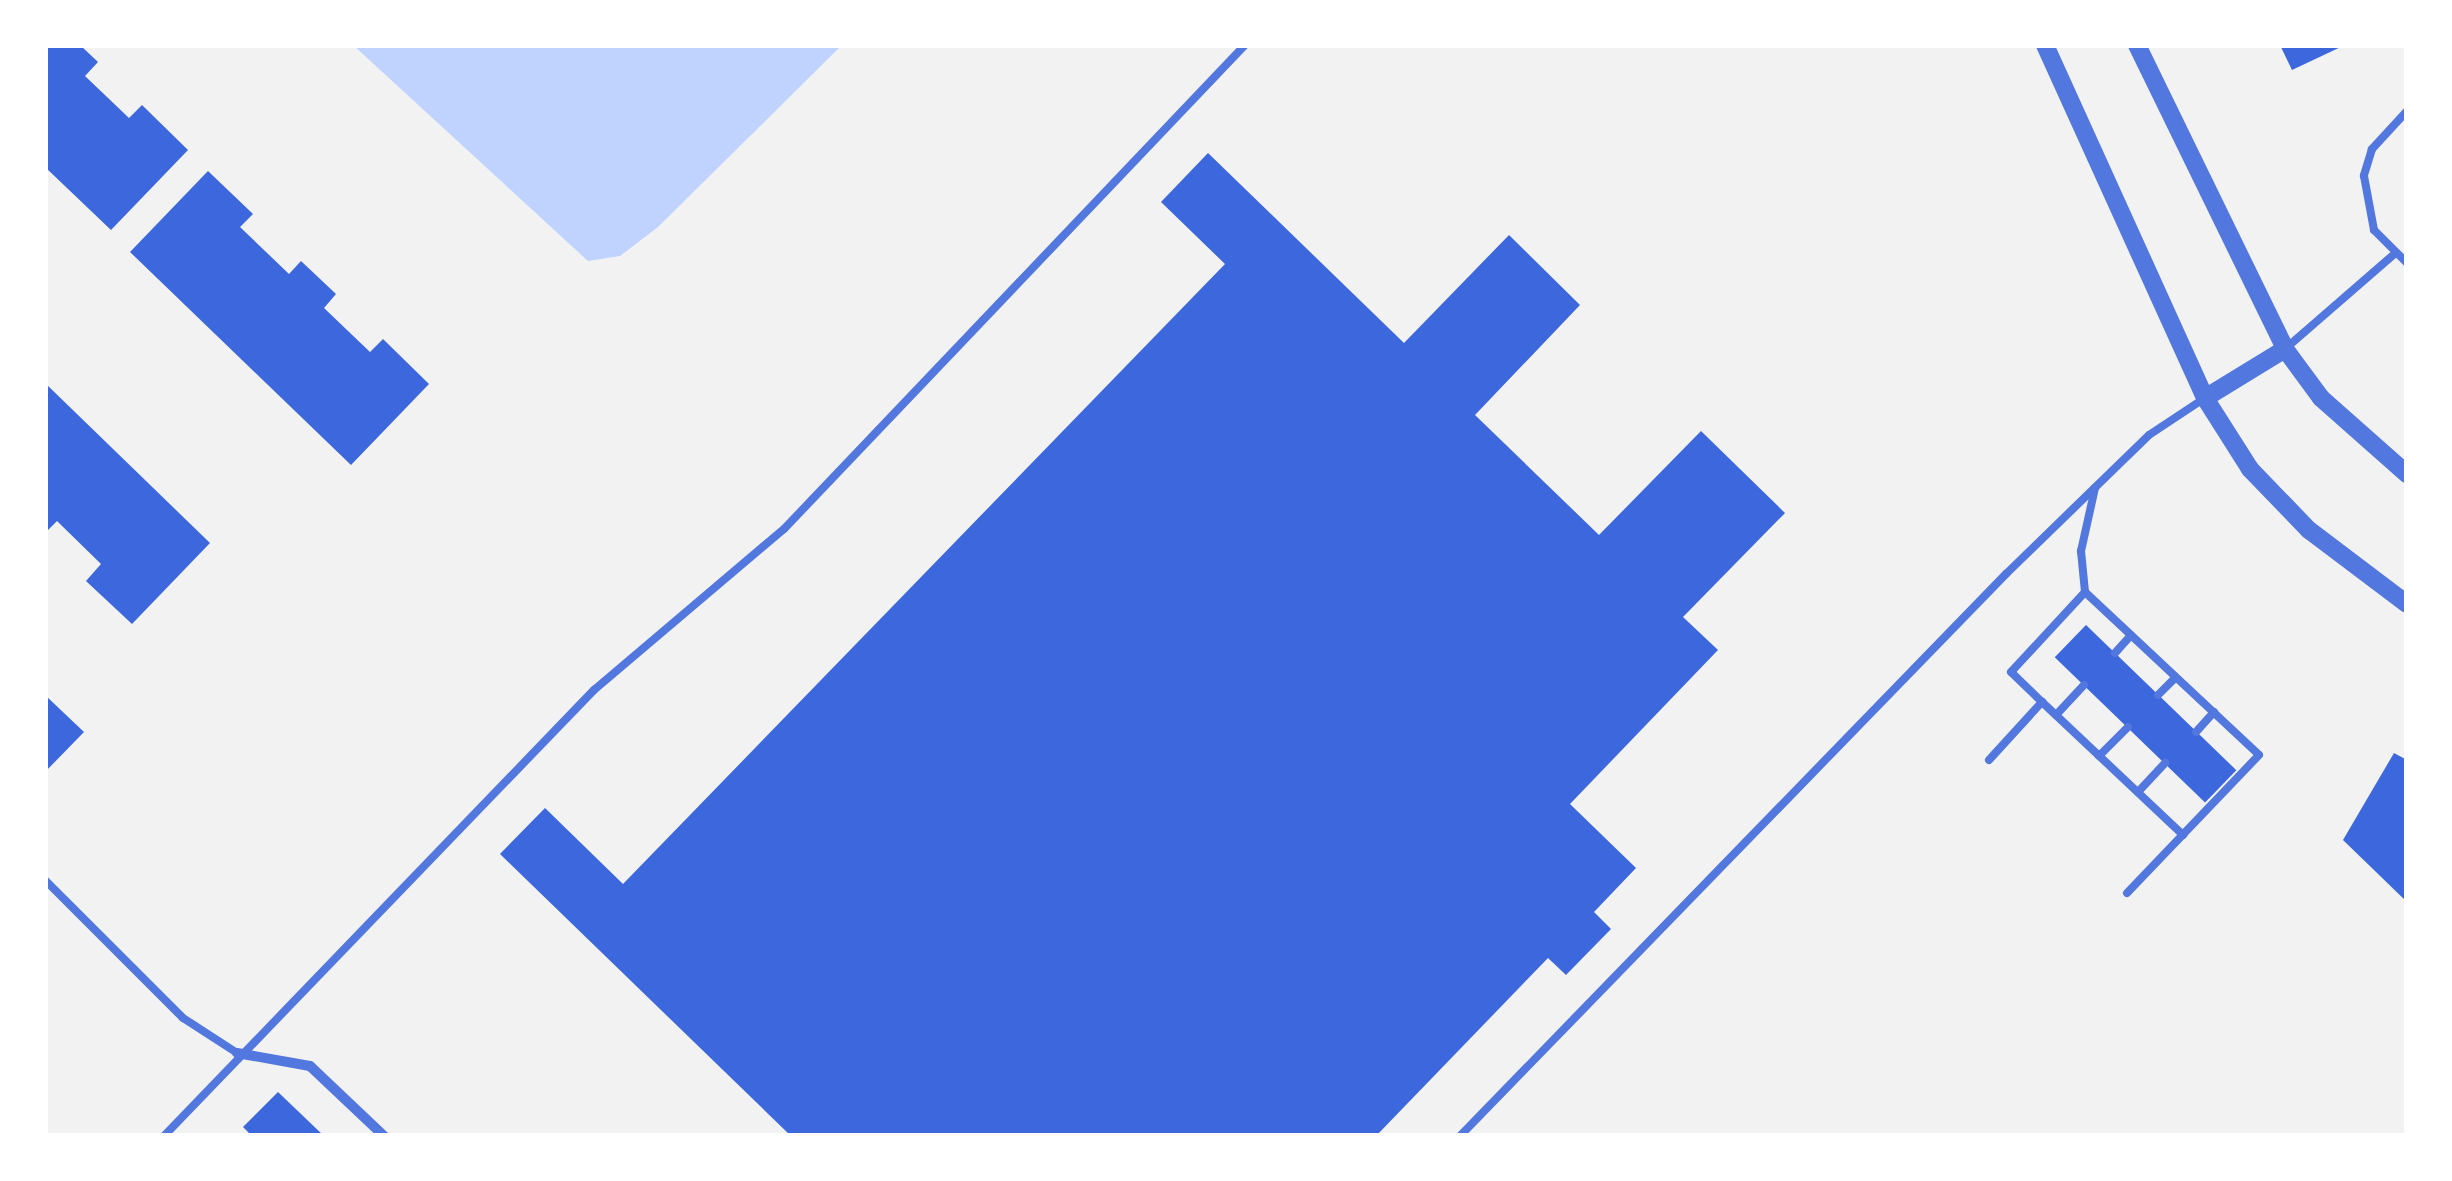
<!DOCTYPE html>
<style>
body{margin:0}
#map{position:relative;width:2452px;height:1181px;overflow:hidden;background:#f2f2f2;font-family:Jost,sans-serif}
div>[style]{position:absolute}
.water>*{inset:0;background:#bfd3fe}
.building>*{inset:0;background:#3d67dc;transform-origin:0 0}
.service>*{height:8px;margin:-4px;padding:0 4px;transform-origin:4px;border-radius:4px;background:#5277de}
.minor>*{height:10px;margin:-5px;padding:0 5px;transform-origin:5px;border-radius:5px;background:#5277de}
.tertiary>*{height:18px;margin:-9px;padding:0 9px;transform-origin:9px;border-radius:9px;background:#5277de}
span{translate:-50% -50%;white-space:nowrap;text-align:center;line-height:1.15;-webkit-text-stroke:10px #fff;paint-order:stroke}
.frame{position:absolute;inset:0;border:48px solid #fff;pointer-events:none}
</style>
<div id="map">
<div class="water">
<i style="clip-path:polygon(353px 45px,842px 45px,658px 227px,620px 256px,588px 261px)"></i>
</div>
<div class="building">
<i style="clip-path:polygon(45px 45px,80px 45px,98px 62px,85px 76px,129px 118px,142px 105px,188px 150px,111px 230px,45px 167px)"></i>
<i style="clip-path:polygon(2280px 45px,2345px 45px,2292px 70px)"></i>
<i style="clip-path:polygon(1208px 153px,1404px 343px,1509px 235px,1580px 305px,1475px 415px,1599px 535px,1701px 431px,1785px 513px,1683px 617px,1718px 650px,1570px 804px,1636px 868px,1594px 912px,1611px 929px,1566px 975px,1548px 958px,1376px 1136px,791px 1136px,500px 854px,545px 808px,623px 884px,1225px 264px,1161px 202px)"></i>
<i style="clip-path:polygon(208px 171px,253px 214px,240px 227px,289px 274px,301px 261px,336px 294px,324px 308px,370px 352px,383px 339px,429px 384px,351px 465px,130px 252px)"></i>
<i style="clip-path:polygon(45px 383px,210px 543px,132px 624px,86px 581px,101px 564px,57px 521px,45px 533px)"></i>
<i style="left:2086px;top:625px;width:209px;height:45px;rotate:44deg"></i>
<i style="clip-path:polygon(45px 695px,84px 732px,45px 772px)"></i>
<i style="clip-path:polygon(2394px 753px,2407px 760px,2407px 902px,2343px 840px)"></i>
<i style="clip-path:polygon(278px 1092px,324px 1136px,252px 1136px,243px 1127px)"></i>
</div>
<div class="service">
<i style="left:2407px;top:111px;width:52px;rotate:132.6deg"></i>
<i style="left:2372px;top:149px;width:28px;rotate:107deg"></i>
<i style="left:2364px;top:176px;width:55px;rotate:79.5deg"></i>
<i style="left:2374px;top:230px;width:47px;rotate:45deg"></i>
<i style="left:2285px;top:349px;width:143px;rotate:-41deg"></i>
<i style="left:2095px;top:488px;width:65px;rotate:102.5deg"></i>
<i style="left:2081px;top:551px;width:41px;rotate:84.4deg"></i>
<i style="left:2085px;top:592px;width:238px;rotate:43.1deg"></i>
<i style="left:2259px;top:755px;width:191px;rotate:133.7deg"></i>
<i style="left:2115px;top:653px;width:24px;rotate:-48deg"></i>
<i style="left:2158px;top:695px;width:25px;rotate:-45deg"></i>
<i style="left:2042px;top:702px;width:194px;rotate:43.3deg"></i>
<i style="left:2056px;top:715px;width:41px;rotate:-47deg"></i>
<i style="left:2196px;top:732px;width:27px;rotate:-48deg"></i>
<i style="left:2099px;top:756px;width:41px;rotate:-45deg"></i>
<i style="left:1989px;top:760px;width:79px;rotate:-47.6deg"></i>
<i style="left:2042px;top:702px;width:43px;rotate:-135.9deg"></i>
<i style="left:2011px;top:672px;width:109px;rotate:-47.2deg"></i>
<i style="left:2138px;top:792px;width:40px;rotate:-47deg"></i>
<i style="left:45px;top:880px;width:195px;rotate:45deg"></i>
<i style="left:183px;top:1018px;width:64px;rotate:32.9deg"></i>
<i style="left:164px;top:1136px;width:620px;rotate:-46.05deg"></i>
<i style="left:594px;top:690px;width:249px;rotate:-40.3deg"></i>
<i style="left:784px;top:529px;width:668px;rotate:-46.39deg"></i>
<i style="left:1460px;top:1136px;width:784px;rotate:-45.83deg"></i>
<i style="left:2006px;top:574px;width:199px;rotate:-44.2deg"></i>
<i style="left:2149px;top:435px;width:67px;rotate:-33.5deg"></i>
</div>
<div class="minor">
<i style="left:237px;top:1053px;width:74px;rotate:10.1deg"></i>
<i style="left:310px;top:1066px;width:102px;rotate:43.4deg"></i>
</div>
<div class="tertiary">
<i style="left:2045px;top:45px;width:388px;rotate:65.6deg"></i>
<i style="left:2205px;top:398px;width:84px;rotate:57.6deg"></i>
<i style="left:2250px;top:469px;width:85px;rotate:46deg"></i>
<i style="left:2309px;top:530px;width:123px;rotate:37.1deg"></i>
<i style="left:2137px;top:45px;width:338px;rotate:64deg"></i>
<i style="left:2285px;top:349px;width:61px;rotate:53.7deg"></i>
<i style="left:2321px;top:398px;width:115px;rotate:41.5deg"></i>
<i style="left:2205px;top:398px;width:94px;rotate:-31.5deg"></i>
</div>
<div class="frame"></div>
</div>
